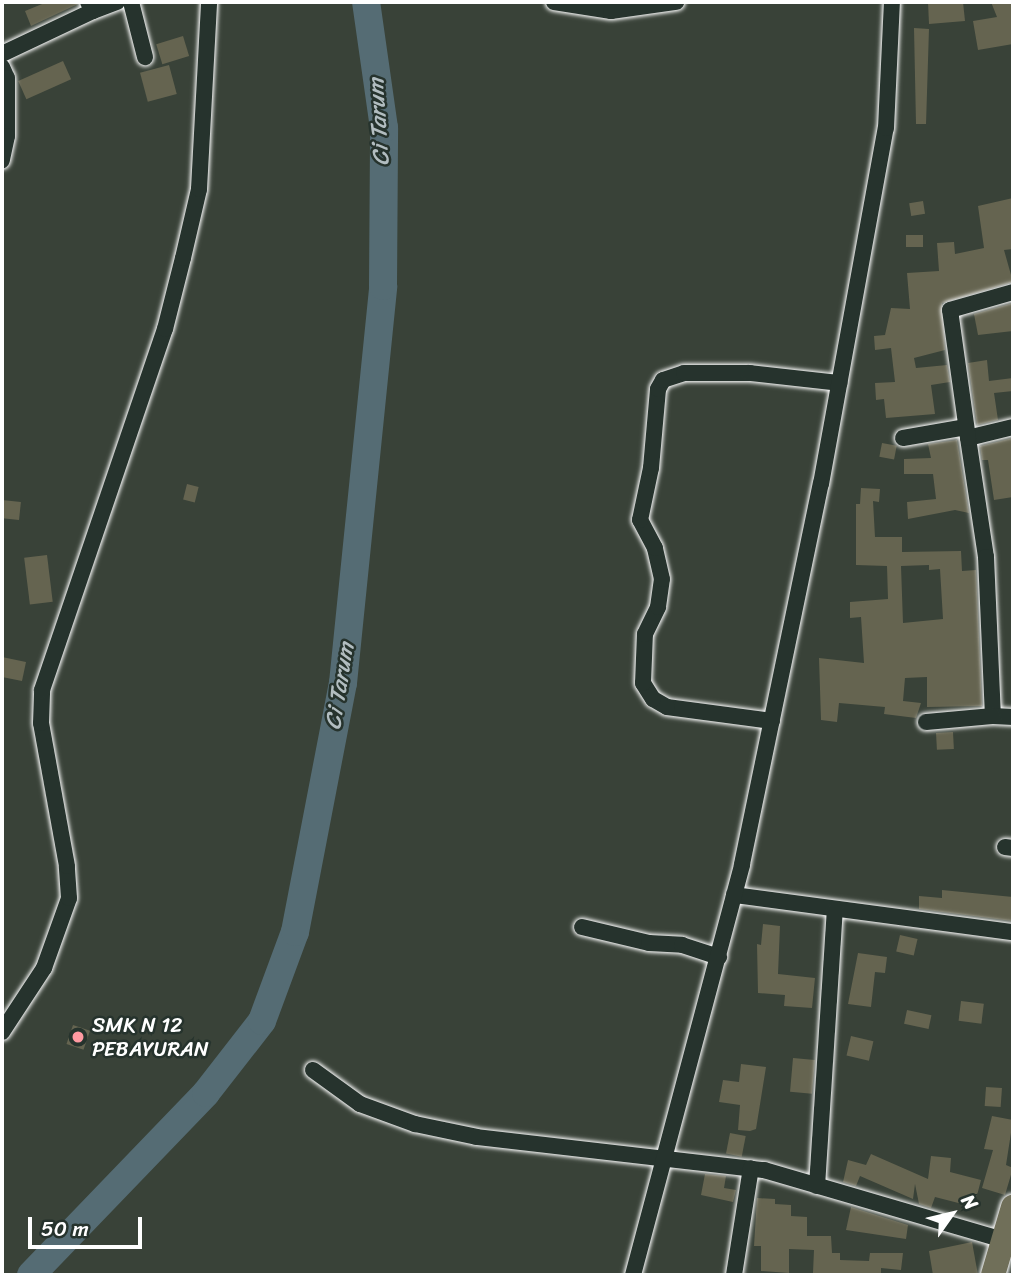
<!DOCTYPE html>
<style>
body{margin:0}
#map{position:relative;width:1015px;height:1277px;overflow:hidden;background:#394238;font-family:Sriracha,sans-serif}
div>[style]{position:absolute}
.river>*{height:28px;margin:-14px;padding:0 14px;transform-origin:14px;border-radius:14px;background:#556c74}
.building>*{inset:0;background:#656450;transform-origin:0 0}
.roads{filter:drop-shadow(0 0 2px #fff) drop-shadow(0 0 2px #fff)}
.street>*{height:16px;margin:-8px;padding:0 8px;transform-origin:8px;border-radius:8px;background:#26332d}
.primary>*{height:24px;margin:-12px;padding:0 12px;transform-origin:12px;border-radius:12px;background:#706f59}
.dots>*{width:19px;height:19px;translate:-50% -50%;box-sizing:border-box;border:4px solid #26332d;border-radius:50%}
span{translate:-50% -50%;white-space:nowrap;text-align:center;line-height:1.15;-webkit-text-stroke:5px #26332d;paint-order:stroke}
.poi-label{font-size:21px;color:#fff}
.left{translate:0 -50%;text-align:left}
.water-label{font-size:23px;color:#b2bdc0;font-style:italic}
.frame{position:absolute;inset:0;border:4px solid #fff;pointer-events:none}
.north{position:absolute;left:917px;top:1179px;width:70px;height:70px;-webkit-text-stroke:5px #26332d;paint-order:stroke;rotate:56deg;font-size:19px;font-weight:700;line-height:28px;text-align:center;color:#fff}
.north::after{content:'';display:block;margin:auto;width:24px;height:32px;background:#fff;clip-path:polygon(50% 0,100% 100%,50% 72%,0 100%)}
.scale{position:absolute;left:28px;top:1217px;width:114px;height:32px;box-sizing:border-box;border:4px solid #fff;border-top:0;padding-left:9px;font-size:21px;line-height:24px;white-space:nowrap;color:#fff;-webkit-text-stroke:5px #26332d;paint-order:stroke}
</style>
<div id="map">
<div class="river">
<i style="left:31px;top:1275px;width:252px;rotate:-46.1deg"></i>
<i style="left:206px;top:1093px;width:91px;rotate:-52.1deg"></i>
<i style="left:262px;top:1021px;width:95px;rotate:-69.7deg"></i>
<i style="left:295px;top:932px;width:254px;rotate:-79.1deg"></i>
<i style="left:343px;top:683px;width:399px;rotate:-84.2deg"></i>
<i style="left:383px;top:286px;width:158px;rotate:-89.6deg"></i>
<i style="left:384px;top:128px;width:127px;rotate:-98.1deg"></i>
</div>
<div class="building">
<i style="clip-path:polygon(47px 2px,78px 2px,78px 4px,31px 26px,25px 11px)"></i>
<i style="clip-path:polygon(928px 2px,963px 2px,965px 21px,929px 24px)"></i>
<i style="clip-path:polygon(991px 2px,1013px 2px,1013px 44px,978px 50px,973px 21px,997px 17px)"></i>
<i style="clip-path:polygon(914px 28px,929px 29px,926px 124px,916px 124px)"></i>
<i style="left:183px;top:36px;width:21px;height:28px;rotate:73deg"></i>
<i style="left:63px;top:61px;width:20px;height:49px;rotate:66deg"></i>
<i style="left:169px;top:65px;width:30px;height:30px;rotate:75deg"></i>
<i style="clip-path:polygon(1013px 198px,1013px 249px,1004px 250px,1013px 282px,942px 303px,945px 350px,914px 358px,916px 368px,947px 365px,950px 382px,931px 385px,935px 414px,886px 418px,884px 399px,876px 400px,875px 383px,895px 382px,891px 348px,875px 350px,874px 336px,885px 335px,891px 308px,910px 309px,907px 273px,939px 271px,937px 243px,954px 242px,955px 254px,984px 248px,978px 206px)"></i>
<i style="left:923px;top:201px;width:13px;height:14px;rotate:81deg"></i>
<i style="left:906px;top:235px;width:17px;height:12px"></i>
<i style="clip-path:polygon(1013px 303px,1013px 331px,978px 335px,974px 314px)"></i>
<i style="clip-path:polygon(987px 360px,989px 381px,1013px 378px,1013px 391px,994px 393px,998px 420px,977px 425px,968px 363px)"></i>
<i style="clip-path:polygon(1013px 438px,1013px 497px,994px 500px,988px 460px,982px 460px,980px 446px)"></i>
<i style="clip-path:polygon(957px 440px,969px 513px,955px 510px,908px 519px,907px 502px,936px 499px,933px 474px,904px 474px,904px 459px,931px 458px,928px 444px)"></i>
<i style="left:882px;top:443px;width:15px;height:14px;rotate:11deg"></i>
<i style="left:187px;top:484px;width:12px;height:16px;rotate:14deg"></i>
<i style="clip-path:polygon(evenodd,861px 488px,880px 489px,879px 502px,873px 501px,875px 537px,902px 537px,902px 552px,961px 551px,962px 571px,976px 570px,982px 706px,927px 707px,927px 677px,905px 678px,903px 701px,921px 703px,916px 718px,884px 714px,885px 707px,839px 703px,837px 722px,821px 720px,819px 658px,864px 663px,861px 617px,850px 618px,850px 602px,888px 599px,887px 566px,856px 565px,856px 504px,860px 504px,861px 488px,929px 565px,929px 570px,940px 569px,943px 619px,903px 623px,901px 566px,929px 565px)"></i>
<i style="left:2px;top:500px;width:19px;height:18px;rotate:6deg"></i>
<i style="left:47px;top:555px;width:47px;height:23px;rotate:83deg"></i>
<i style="clip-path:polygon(2px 657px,26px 662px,22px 681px,2px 677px)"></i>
<i style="left:953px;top:732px;width:17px;height:17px;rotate:87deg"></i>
<i style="clip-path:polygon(942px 890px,1013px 897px,1012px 921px,919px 909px,919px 896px,942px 898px)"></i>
<i style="clip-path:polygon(763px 924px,780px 926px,778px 974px,815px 978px,812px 1008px,784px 1006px,785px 995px,758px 993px,757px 944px,761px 945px)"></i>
<i style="left:900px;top:935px;width:18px;height:17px;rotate:13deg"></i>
<i style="clip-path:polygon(858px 953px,887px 957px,885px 973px,875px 972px,871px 1007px,848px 1004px)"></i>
<i style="left:961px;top:1001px;width:23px;height:20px;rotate:7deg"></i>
<i style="left:907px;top:1010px;width:25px;height:14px;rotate:12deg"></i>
<i style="left:73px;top:1025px;width:18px;height:20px;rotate:19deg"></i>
<i style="left:851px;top:1036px;width:23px;height:20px;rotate:13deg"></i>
<i style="left:793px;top:1058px;width:22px;height:34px;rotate:5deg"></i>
<i style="clip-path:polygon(741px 1064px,766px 1067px,756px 1129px,750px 1131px,738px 1130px,740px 1105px,719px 1102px,723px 1080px,739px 1082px)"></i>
<i style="left:986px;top:1087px;width:16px;height:19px;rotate:4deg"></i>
<i style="clip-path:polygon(992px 1116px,1013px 1120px,1006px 1165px,1013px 1168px,1005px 1195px,982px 1188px,993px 1150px,984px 1149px)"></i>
<i style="left:730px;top:1133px;width:16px;height:21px;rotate:11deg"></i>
<i style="clip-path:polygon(871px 1154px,928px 1179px,931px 1156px,951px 1158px,950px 1172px,981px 1180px,974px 1207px,935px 1197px,931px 1208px,919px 1204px,915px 1184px,913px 1199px,860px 1176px,856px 1186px,843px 1182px,848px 1160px,866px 1165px)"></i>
<i style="clip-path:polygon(705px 1174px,726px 1176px,724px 1188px,736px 1190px,733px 1202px,701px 1195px)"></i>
<i style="clip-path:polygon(757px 1198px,775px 1199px,775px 1204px,791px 1205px,791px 1216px,807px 1217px,807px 1236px,831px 1236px,832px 1253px,840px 1253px,840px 1260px,869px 1261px,870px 1253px,903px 1253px,901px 1270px,881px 1268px,881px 1275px,813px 1273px,814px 1250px,789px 1249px,789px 1273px,761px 1271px,761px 1246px,754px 1246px)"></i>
<i style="clip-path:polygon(851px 1207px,908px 1225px,906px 1239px,846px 1230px)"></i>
<i style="clip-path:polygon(972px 1242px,978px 1275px,933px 1275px,929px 1251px)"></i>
</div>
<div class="roads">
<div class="street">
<i style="left:88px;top:2px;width:10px;rotate:61deg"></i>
<i style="left:93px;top:11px;width:26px;rotate:-21deg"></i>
<i style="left:131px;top:2px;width:57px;rotate:75.7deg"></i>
<i style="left:554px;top:2px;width:58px;rotate:9deg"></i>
<i style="left:611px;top:11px;width:66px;rotate:-7.9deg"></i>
<i style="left:2px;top:54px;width:101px;rotate:-25.3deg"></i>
<i style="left:2px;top:67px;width:12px;rotate:66deg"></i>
<i style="left:7px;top:78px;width:58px;rotate:90deg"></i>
<i style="left:7px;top:136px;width:25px;rotate:102deg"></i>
<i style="left:1013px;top:427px;width:46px;rotate:166.3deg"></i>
<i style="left:968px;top:438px;width:120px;rotate:81.4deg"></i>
<i style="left:986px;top:557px;width:159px;rotate:87.5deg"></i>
<i style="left:993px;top:716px;width:20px;rotate:3deg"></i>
<i style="left:903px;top:438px;width:64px;rotate:-9.9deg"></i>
<i style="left:968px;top:438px;width:129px;rotate:-98deg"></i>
<i style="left:950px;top:310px;width:66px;rotate:-15.9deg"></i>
<i style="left:772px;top:721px;width:106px;rotate:-172.4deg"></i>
<i style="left:667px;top:707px;width:16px;rotate:-150deg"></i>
<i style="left:653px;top:699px;width:19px;rotate:-122deg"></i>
<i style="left:643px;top:683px;width:49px;rotate:-87.7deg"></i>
<i style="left:645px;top:634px;width:30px;rotate:-64deg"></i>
<i style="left:658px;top:607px;width:28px;rotate:-82deg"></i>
<i style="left:662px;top:579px;width:32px;rotate:-103deg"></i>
<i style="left:655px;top:548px;width:32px;rotate:-118deg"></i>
<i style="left:640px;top:520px;width:53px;rotate:-78.1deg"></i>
<i style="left:651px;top:468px;width:79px;rotate:-84.9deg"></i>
<i style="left:658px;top:389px;width:10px;rotate:-61deg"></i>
<i style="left:663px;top:380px;width:22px;rotate:-18deg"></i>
<i style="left:684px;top:373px;width:66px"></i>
<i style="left:750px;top:373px;width:90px;rotate:6.4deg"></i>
<i style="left:926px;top:722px;width:67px;rotate:-5.1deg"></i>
<i style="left:1005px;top:847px;width:8px;rotate:7deg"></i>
<i style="left:734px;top:895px;width:281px;rotate:7.6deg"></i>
<i style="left:582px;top:927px;width:69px;rotate:13.4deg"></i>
<i style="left:649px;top:943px;width:33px;rotate:3deg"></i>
<i style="left:682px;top:945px;width:39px;rotate:18deg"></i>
<i style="left:2px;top:1032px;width:77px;rotate:-56.7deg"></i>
<i style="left:44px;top:968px;width:74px;rotate:-70.3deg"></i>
<i style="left:69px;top:898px;width:32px;rotate:-94deg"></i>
<i style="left:67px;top:866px;width:145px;rotate:-100.3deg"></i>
<i style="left:41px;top:723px;width:33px;rotate:-88deg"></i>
<i style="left:42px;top:690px;width:381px;rotate:-71.2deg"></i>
<i style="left:165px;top:329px;width:73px;rotate:-75.8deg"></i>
<i style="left:183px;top:258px;width:71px;rotate:-76.9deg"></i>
<i style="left:199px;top:189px;width:187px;rotate:-86.9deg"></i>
<i style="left:313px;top:1070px;width:58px;rotate:35.9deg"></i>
<i style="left:360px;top:1104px;width:59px;rotate:20deg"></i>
<i style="left:415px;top:1124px;width:63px;rotate:11.8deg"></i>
<i style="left:477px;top:1137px;width:289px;rotate:6.6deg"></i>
<i style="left:764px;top:1170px;width:249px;rotate:16.3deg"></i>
<i style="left:817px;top:1186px;width:276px;rotate:-86.3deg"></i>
<i style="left:633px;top:1275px;width:425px;rotate:-75.1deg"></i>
<i style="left:742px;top:864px;width:388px;rotate:-78.3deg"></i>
<i style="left:821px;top:484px;width:362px;rotate:-79.7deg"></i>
<i style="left:886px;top:128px;width:126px;rotate:-87.3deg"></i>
<i style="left:734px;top:1275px;width:108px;rotate:-81deg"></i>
</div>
<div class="primary">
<i style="left:993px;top:1275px;width:71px;rotate:-73.6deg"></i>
</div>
</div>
<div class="dots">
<i style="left:78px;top:1037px;background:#ff9aa2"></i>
</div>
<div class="poi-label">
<span class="left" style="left:92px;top:1037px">SMK N 12<br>PEBAYURAN</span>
</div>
<div class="water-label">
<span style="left:379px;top:122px;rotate:-94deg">Ci Tarum</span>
<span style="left:340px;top:686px;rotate:-81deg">Ci Tarum</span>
</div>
<div class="frame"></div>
<div class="north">N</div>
<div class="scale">50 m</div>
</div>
